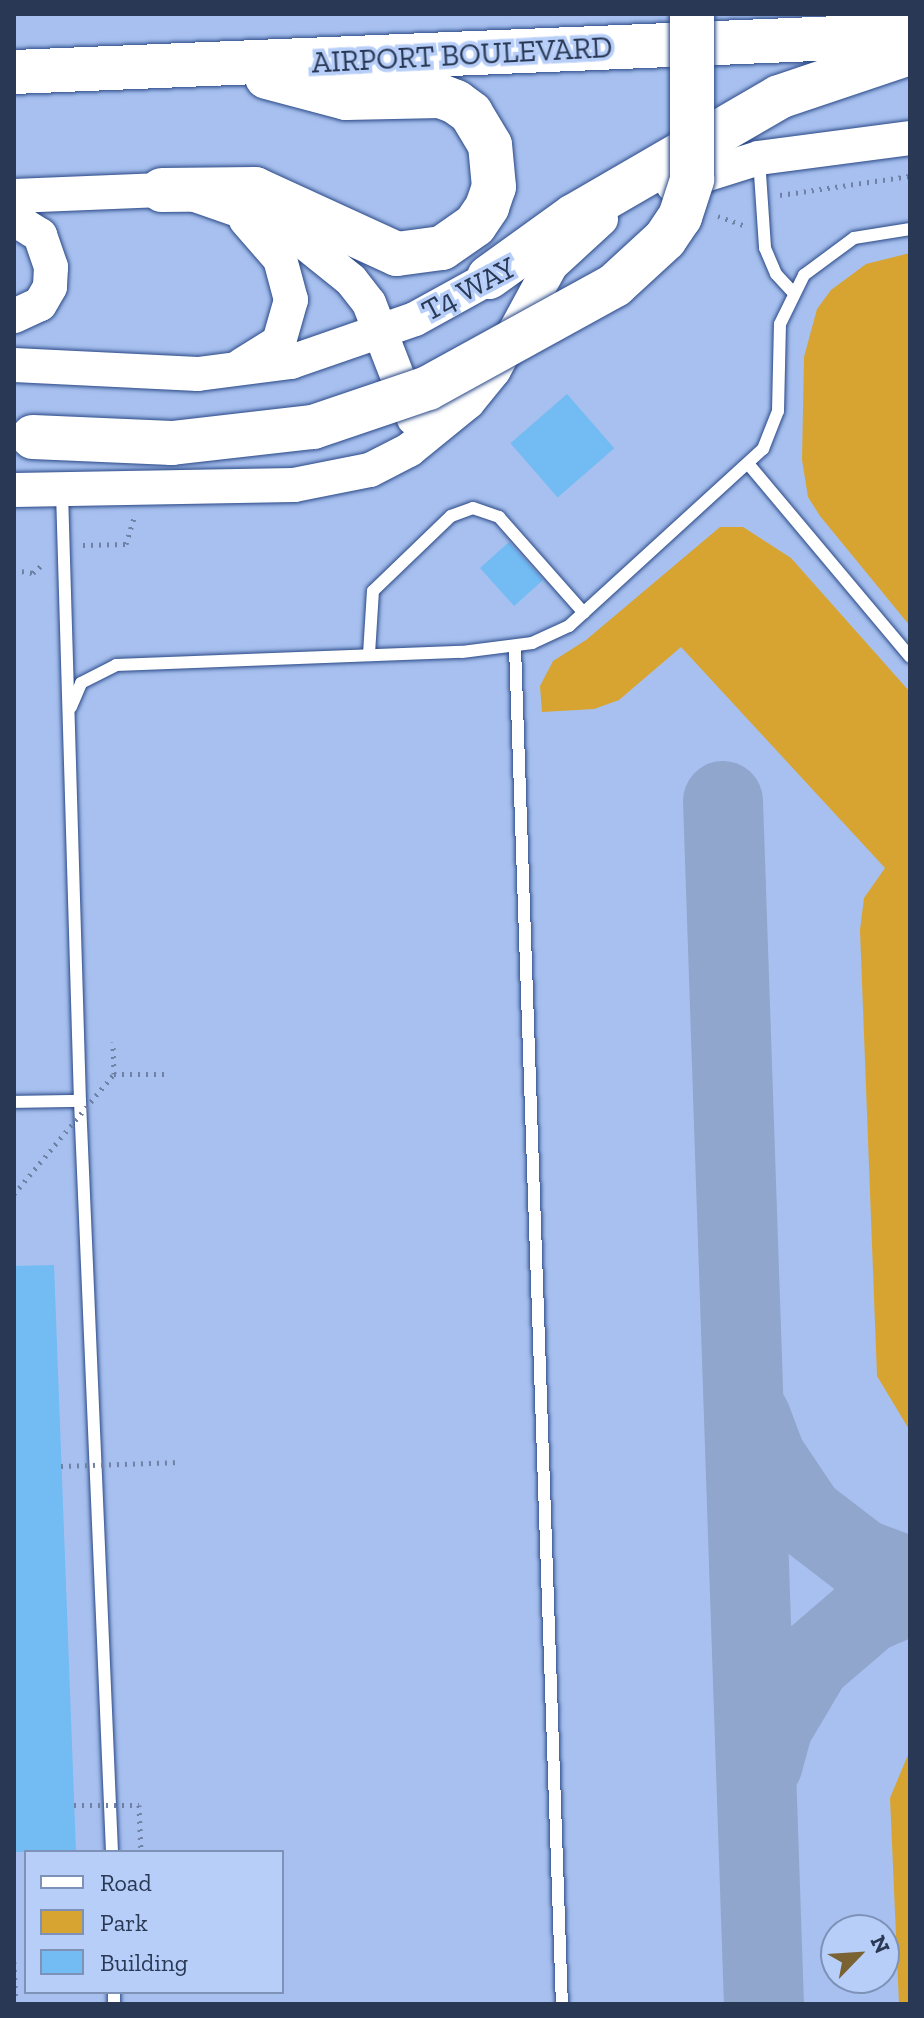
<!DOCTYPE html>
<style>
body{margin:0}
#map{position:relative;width:924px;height:2018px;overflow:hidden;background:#b7cef9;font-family:"Zilla Slab",serif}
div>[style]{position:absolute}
.built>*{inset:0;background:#a7c0ef}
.green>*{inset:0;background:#d8a431}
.taxiway>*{height:80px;margin:-40px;padding:0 40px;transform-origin:40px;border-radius:40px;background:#90a6cc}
.building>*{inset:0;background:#72bbf3;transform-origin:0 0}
.path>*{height:5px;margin-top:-2.5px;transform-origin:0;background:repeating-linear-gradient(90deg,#6f82a5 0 2px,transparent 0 8px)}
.roads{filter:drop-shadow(0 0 2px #2a4886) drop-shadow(0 0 2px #2a4886)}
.lane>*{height:12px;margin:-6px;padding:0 6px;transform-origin:6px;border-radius:6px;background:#fff}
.secondary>*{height:34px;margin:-17px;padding:0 17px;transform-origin:17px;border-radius:17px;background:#fff}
.highway>*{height:44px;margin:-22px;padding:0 22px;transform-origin:22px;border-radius:22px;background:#fff}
.path-bridge>*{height:5px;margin-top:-2.5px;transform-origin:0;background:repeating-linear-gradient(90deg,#6f82a5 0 2px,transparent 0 8px)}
.bridges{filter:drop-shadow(0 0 2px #2a4886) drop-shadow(0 0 2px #2a4886)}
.highway-bridge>*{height:44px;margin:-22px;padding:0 22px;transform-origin:22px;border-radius:22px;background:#fff}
span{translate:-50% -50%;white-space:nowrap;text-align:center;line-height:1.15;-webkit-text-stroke:7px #b7cef9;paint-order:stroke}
.street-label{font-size:30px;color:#293854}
.frame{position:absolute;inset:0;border:16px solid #293854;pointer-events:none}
.legend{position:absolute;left:24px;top:1850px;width:260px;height:144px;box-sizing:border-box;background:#b7cef9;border:2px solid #7e92b7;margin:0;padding:10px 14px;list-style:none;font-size:24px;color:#293854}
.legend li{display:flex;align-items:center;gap:16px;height:40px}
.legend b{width:40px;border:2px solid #7e92b7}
.north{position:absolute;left:820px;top:1914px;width:80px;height:80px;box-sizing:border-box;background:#b7cef9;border:2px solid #7e92b7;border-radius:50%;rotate:65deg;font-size:22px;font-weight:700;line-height:32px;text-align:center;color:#293854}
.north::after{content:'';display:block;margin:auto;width:28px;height:36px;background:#7a6233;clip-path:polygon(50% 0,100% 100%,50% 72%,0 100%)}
</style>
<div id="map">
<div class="built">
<i style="clip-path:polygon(evenodd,14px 14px,910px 14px,910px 2004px,14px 2004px,14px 14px,26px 1852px,282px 1852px,282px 1992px,26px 1992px,26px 1852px,14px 14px,836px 1930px,884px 1930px,884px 1978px,836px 1978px,836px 1930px)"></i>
</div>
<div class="green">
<i style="clip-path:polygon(910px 253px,910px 626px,820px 516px,808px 497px,802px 460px,804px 357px,817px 309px,831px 290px,866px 264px)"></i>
<i style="clip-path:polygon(720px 527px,743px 527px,791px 558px,910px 692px,910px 1431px,877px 1376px,860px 930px,864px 898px,885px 868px,681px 647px,619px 700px,594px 709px,542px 712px,540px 686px,553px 661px,586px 640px)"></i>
<i style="clip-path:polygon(910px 1750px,910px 2004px,899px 2004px,890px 1798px)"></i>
</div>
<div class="taxiway">
<i style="left:723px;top:801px;width:1204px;rotate:88.05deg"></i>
<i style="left:751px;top:1418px;width:43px;rotate:69.4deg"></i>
<i style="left:766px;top:1458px;width:70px;rotate:56.1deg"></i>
<i style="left:805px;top:1516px;width:71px;rotate:37.5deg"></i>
<i style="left:861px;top:1559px;width:52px;rotate:20.2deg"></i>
<i style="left:763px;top:1763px;width:38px;rotate:-75deg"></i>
<i style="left:773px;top:1726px;width:74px;rotate:-59.3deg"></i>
<i style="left:811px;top:1662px;width:75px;rotate:-40.7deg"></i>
<i style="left:868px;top:1613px;width:46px;rotate:-23.2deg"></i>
</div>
<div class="building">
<i style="left:567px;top:394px;width:72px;height:75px;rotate:49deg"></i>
<i style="left:509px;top:542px;width:51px;height:39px;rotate:48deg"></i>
<i style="clip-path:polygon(54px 1265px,76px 1852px,14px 1852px,14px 1266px)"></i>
</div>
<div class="path">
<i style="left:780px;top:195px;width:131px;rotate:-8.3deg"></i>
<i style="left:718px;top:216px;width:27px;rotate:20deg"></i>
<i style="left:83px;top:545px;width:43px;rotate:-1.3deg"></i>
<i style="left:126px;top:544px;width:27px;rotate:-73deg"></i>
<i style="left:14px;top:570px;width:19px;rotate:9deg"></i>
<i style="left:33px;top:573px;width:15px;rotate:-42deg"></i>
<i style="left:114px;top:1074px;width:51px"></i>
<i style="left:14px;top:1962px;width:42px;rotate:87.3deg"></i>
</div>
<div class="roads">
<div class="lane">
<i style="left:759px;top:159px;width:89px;rotate:86.1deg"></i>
<i style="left:765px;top:248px;width:28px;rotate:67deg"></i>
<i style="left:776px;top:274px;width:23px;rotate:47deg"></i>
<i style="left:750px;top:466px;width:249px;rotate:50deg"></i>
<i style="left:62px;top:492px;width:609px;rotate:88.31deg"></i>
<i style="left:80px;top:1101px;width:752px;rotate:87.56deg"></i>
<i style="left:515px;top:647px;width:1358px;rotate:88.02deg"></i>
<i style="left:369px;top:654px;width:63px;rotate:-86.4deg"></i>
<i style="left:373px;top:591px;width:108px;rotate:-43.9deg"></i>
<i style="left:451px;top:516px;width:23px;rotate:-20deg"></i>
<i style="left:473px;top:508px;width:28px;rotate:19deg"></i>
<i style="left:499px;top:517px;width:128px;rotate:48.5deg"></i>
<i style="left:71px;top:707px;width:26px;rotate:-67deg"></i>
<i style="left:81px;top:683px;width:39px;rotate:-27deg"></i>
<i style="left:116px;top:665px;width:346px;rotate:-2.2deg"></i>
<i style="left:462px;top:652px;width:71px;rotate:-7.3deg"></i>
<i style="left:532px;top:643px;width:41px;rotate:-24.7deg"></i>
<i style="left:569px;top:626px;width:263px;rotate:-42.4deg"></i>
<i style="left:763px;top:449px;width:41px;rotate:-68.5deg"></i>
<i style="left:778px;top:411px;width:87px;rotate:-88.7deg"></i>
<i style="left:780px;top:324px;width:55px;rotate:-63.9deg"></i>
<i style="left:804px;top:275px;width:62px;rotate:-36.5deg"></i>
<i style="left:854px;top:238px;width:57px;rotate:-9.1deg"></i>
<i style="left:14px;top:1102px;width:66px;rotate:-0.9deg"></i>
<i style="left:114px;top:1992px;width:12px;rotate:90deg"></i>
</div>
<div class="secondary">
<i style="left:673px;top:185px;width:90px;rotate:-17.4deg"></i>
<i style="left:759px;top:158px;width:152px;rotate:-7.5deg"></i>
<i style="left:14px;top:196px;width:148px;rotate:-2.3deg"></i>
<i style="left:162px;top:190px;width:30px;rotate:8deg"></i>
<i style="left:192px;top:194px;width:73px;rotate:19.2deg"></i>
<i style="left:261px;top:218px;width:44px;rotate:28.3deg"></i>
<i style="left:300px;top:239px;width:65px;rotate:38.8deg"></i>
<i style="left:351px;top:280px;width:29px;rotate:52deg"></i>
<i style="left:369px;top:303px;width:124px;rotate:68.8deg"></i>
<i style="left:14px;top:219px;width:31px;rotate:32deg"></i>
<i style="left:40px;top:235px;width:34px;rotate:71deg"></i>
<i style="left:51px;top:267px;width:20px;rotate:93deg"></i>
<i style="left:50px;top:287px;width:20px;rotate:120deg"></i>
<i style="left:40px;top:304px;width:29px;rotate:155deg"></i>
<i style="left:14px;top:365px;width:184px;rotate:2.8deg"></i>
<i style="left:198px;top:374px;width:94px;rotate:-7.4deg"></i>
<i style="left:291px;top:362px;width:131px;rotate:-19.1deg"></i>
<i style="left:415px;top:319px;width:110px;rotate:-28.9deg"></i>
<i style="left:242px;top:365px;width:44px;rotate:-31.9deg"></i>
<i style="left:279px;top:342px;width:44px;rotate:-74.1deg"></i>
<i style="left:291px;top:300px;width:42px;rotate:-105deg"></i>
<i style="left:280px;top:259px;width:52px;rotate:-131.1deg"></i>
<i style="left:14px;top:490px;width:280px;rotate:-1deg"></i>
<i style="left:294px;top:485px;width:77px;rotate:-11.2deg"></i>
<i style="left:370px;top:470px;width:44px;rotate:-27.1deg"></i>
<i style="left:409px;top:450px;width:76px;rotate:-39.1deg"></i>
<i style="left:468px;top:402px;width:41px;rotate:-50.9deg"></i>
<i style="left:494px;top:370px;width:119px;rotate:-61.5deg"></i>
<i style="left:551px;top:265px;width:68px;rotate:-42.6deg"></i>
</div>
<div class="highway">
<i style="left:14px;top:72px;width:897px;rotate:-2.36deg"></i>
<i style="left:162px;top:190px;width:93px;rotate:-0.6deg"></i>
<i style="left:255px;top:189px;width:156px;rotate:24.6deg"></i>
<i style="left:397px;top:254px;width:45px;rotate:-7.6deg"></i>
<i style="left:442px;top:248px;width:40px;rotate:-34.9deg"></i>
<i style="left:475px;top:225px;width:22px;rotate:-56deg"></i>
<i style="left:487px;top:207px;width:21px;rotate:-71deg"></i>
<i style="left:494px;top:187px;width:42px;rotate:-95.4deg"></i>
<i style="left:490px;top:145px;width:37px;rotate:-121deg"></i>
<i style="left:471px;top:113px;width:19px;rotate:-144deg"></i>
<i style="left:456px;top:102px;width:17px;rotate:-159deg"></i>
<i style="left:440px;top:96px;width:94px;rotate:178.8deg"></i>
<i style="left:346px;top:98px;width:82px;rotate:-165.1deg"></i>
<i style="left:489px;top:277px;width:105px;rotate:-35.7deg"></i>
<i style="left:574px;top:216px;width:237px;rotate:-30.1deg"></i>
<i style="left:779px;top:97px;width:138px;rotate:-18.6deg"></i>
</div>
</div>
<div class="path-bridge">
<i style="left:14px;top:1194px;width:156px;rotate:-50.2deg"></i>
<i style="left:114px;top:1074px;width:32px;rotate:-92deg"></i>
<i style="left:61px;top:1466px;width:120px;rotate:-1.9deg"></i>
<i style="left:74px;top:1805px;width:65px"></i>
<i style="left:139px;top:1805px;width:47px;rotate:87.6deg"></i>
</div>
<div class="bridges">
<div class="highway-bridge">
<i style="left:33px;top:437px;width:139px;rotate:2.5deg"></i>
<i style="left:172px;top:443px;width:142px;rotate:-6.5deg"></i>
<i style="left:313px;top:427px;width:121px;rotate:-18.7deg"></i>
<i style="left:428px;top:388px;width:213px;rotate:-28.8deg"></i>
<i style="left:615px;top:285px;width:68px;rotate:-42.6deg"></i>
<i style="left:665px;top:239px;width:27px;rotate:-56deg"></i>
<i style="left:680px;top:217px;width:40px;rotate:-72deg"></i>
<i style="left:692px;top:179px;width:165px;rotate:-90deg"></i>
</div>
</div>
<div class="street-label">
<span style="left:462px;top:55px;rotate:-3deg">AIRPORT BOULEVARD</span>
<span style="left:469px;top:289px;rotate:-28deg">T4 WAY</span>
</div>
<div class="frame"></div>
<ul class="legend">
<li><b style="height:10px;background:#fff"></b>Road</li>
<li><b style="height:22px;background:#d8a431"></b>Park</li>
<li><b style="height:22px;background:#72bbf3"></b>Building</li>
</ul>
<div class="north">N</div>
</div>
